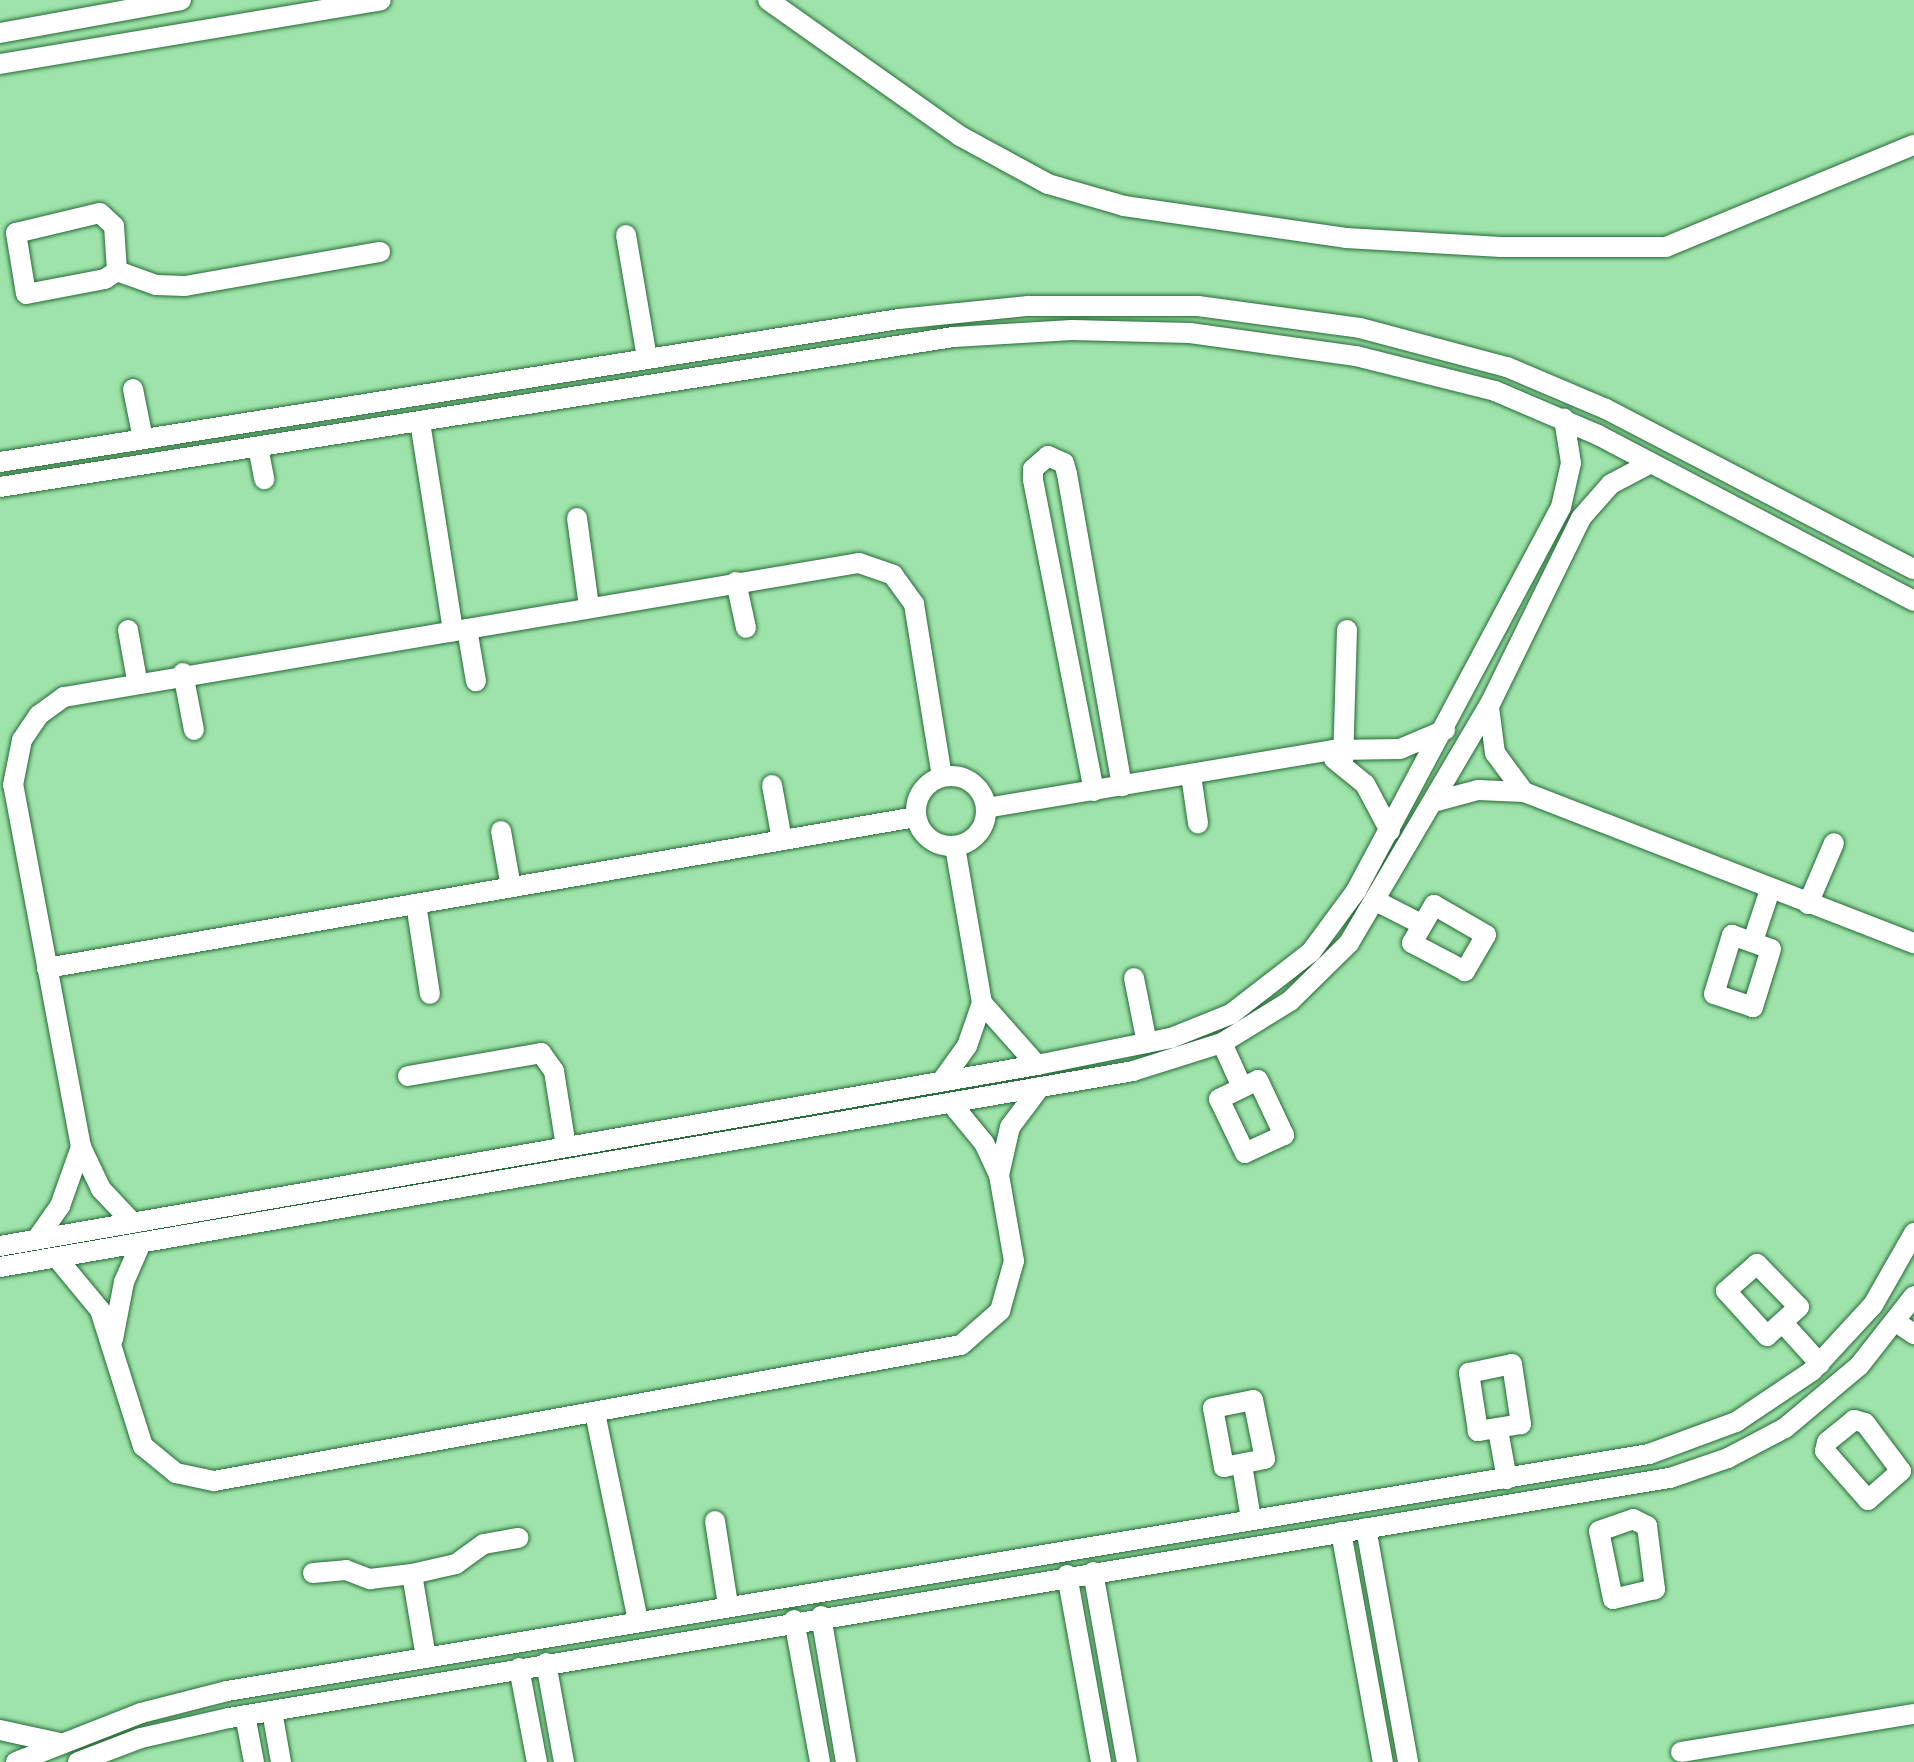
<!DOCTYPE html>
<style>
body{margin:0}
#map{position:relative;width:1914px;height:1762px;overflow:hidden;background:#9ee4aa;font-family:Helvetica,sans-serif}
div>[style]{position:absolute}
.roads{filter:drop-shadow(0 0 2px #266a37) drop-shadow(0 0 2px #266a37)}
.minor>*{height:20px;margin:-10px;padding:0 10px;transform-origin:10px;border-radius:10px;background:#fff}
.minor>.ring{margin:-10px;padding:0;box-sizing:content-box;background:none;border:20px solid #fff;border-radius:50%}
span{translate:-50% -50%;white-space:nowrap;text-align:center;line-height:1.15;-webkit-text-stroke:7px #abf1b7;paint-order:stroke}
</style>
<div id="map">
<div class="roads">
<div class="minor">
<i style="left:768px;top:0;width:235px;rotate:35.3deg"></i>
<i style="left:960px;top:136px;width:100px;rotate:28.6deg"></i>
<i style="left:1048px;top:184px;width:79px;rotate:16.1deg"></i>
<i style="left:1124px;top:206px;width:224px;rotate:8.2deg"></i>
<i style="left:1346px;top:238px;width:155px;rotate:3.3deg"></i>
<i style="left:1501px;top:247px;width:165px"></i>
<i style="left:1666px;top:247px;width:268px;rotate:-22.4deg"></i>
<i style="left:0;top:33px;width:184px;rotate:-10.3deg"></i>
<i style="left:0;top:64px;width:386px;rotate:-9.5deg"></i>
<i style="left:100px;top:213px;width:19px;rotate:43deg"></i>
<i style="left:114px;top:226px;width:45px;rotate:86.2deg"></i>
<i style="left:117px;top:271px;width:14px;rotate:146deg"></i>
<i style="left:105px;top:279px;width:80px;rotate:169.2deg"></i>
<i style="left:26px;top:294px;width:62px;rotate:-99.3deg"></i>
<i style="left:16px;top:233px;width:86px;rotate:-13.4deg"></i>
<i style="left:626px;top:235px;width:125px;rotate:80.3deg"></i>
<i style="left:117px;top:271px;width:41px;rotate:19.7deg"></i>
<i style="left:156px;top:285px;width:29px;rotate:2deg"></i>
<i style="left:185px;top:286px;width:198px;rotate:-9.9deg"></i>
<i style="left:133px;top:389px;width:51px;rotate:78.7deg"></i>
<i style="left:420px;top:422px;width:212px;rotate:81deg"></i>
<i style="left:258px;top:447px;width:33px;rotate:79deg"></i>
<i style="left:0;top:462px;width:910px;rotate:-9.04deg"></i>
<i style="left:899px;top:319px;width:130px;rotate:-5.8deg"></i>
<i style="left:1028px;top:306px;width:170px"></i>
<i style="left:1198px;top:306px;width:163px;rotate:7.7deg"></i>
<i style="left:1360px;top:328px;width:152px;rotate:14.9deg"></i>
<i style="left:1507px;top:367px;width:108px;rotate:23deg"></i>
<i style="left:1606px;top:409px;width:347px;rotate:27.5deg"></i>
<i style="left:0;top:487px;width:966px;rotate:-8.94deg"></i>
<i style="left:954px;top:337px;width:118px;rotate:-3.4deg"></i>
<i style="left:1072px;top:330px;width:118px;rotate:1.5deg"></i>
<i style="left:1190px;top:333px;width:168px;rotate:7.9deg"></i>
<i style="left:1356px;top:356px;width:143px;rotate:14.1deg"></i>
<i style="left:1495px;top:391px;width:112px;rotate:23.1deg"></i>
<i style="left:1598px;top:435px;width:357px;rotate:27.7deg"></i>
<i style="left:577px;top:518px;width:90px;rotate:82.3deg"></i>
<i style="left:736px;top:582px;width:47px;rotate:77.7deg"></i>
<i style="left:467px;top:629px;width:53px;rotate:80.2deg"></i>
<i style="left:128px;top:630px;width:51px;rotate:79.8deg"></i>
<i style="left:183px;top:673px;width:58px;rotate:79.1deg"></i>
<i style="left:1489px;top:707px;width:46px;rotate:82.6deg"></i>
<i style="left:1495px;top:753px;width:49px;rotate:53.4deg"></i>
<i style="left:1334px;top:759px;width:40px;rotate:39deg"></i>
<i style="left:1365px;top:784px;width:53px;rotate:62deg"></i>
<i style="left:1343px;top:764px;width:134px;rotate:-88.3deg"></i>
<i style="left:1191px;top:775px;width:49px;rotate:81.7deg"></i>
<i class="ring" style="left:916px;top:776px;width:50px;height:50px"></i>
<i style="left:772px;top:785px;width:56px;rotate:79.7deg"></i>
<i style="left:1094px;top:791px;width:318px;rotate:-101.1deg"></i>
<i style="left:1033px;top:479px;width:10px;rotate:-90deg"></i>
<i style="left:1033px;top:469px;width:20px;rotate:-41deg"></i>
<i style="left:1048px;top:456px;width:17px;rotate:24deg"></i>
<i style="left:1064px;top:463px;width:11px;rotate:75deg"></i>
<i style="left:1067px;top:474px;width:317px;rotate:80deg"></i>
<i style="left:1433px;top:802px;width:47px;rotate:-14.9deg"></i>
<i style="left:1478px;top:790px;width:46px;rotate:2.5deg"></i>
<i style="left:1524px;top:792px;width:418px;rotate:21.2deg"></i>
<i style="left:986px;top:808px;width:353px;rotate:-9.5deg"></i>
<i style="left:1334px;top:750px;width:66px;rotate:-0.9deg"></i>
<i style="left:1400px;top:749px;width:49px;rotate:-22.9deg"></i>
<i style="left:501px;top:831px;width:57px;rotate:79.9deg"></i>
<i style="left:1378px;top:902px;width:48px;rotate:27.1deg"></i>
<i style="left:416px;top:904px;width:91px;rotate:81.2deg"></i>
<i style="left:1808px;top:904px;width:66px;rotate:-66.9deg"></i>
<i style="left:1434px;top:905px;width:60px;rotate:30deg"></i>
<i style="left:1486px;top:935px;width:42px;rotate:120.3deg"></i>
<i style="left:1465px;top:971px;width:60px;rotate:-152.2deg"></i>
<i style="left:1412px;top:943px;width:44px;rotate:-59.9deg"></i>
<i style="left:1732px;top:935px;width:41px;rotate:19.7deg"></i>
<i style="left:1771px;top:949px;width:61px;rotate:107.2deg"></i>
<i style="left:1753px;top:1007px;width:41px;rotate:-161.6deg"></i>
<i style="left:1714px;top:994px;width:62px;rotate:-73deg"></i>
<i style="left:1753px;top:941px;width:54px;rotate:-71.6deg"></i>
<i style="left:47px;top:968px;width:882px;rotate:-9.86deg"></i>
<i style="left:1134px;top:978px;width:66px;rotate:78.7deg"></i>
<i style="left:982px;top:1003px;width:83px;rotate:48.4deg"></i>
<i style="left:1222px;top:1043px;width:48px;rotate:65.6deg"></i>
<i style="left:408px;top:1076px;width:135px;rotate:-9.8deg"></i>
<i style="left:541px;top:1053px;width:22px;rotate:54deg"></i>
<i style="left:554px;top:1071px;width:77px;rotate:81deg"></i>
<i style="left:1258px;top:1080px;width:61px;rotate:64.7deg"></i>
<i style="left:1284px;top:1135px;width:43px;rotate:155.2deg"></i>
<i style="left:1245px;top:1153px;width:60px;rotate:-115.7deg"></i>
<i style="left:1219px;top:1099px;width:43px;rotate:-26deg"></i>
<i style="left:941px;top:1082px;width:44px;rotate:-54.2deg"></i>
<i style="left:967px;top:1046px;width:46px;rotate:-70.8deg"></i>
<i style="left:982px;top:1003px;width:159px;rotate:-99.8deg"></i>
<i style="left:999px;top:1175px;width:49px;rotate:-77.1deg"></i>
<i style="left:1010px;top:1127px;width:50px;rotate:-53.1deg"></i>
<i style="left:133px;top:1223px;width:47px;rotate:-133.3deg"></i>
<i style="left:101px;top:1189px;width:47px;rotate:-115.5deg"></i>
<i style="left:81px;top:1147px;width:368px;rotate:-100.6deg"></i>
<i style="left:13px;top:785px;width:46px;rotate:-78.7deg"></i>
<i style="left:22px;top:740px;width:30px;rotate:-56deg"></i>
<i style="left:39px;top:715px;width:31px;rotate:-36deg"></i>
<i style="left:64px;top:697px;width:806px;rotate:-9.57deg"></i>
<i style="left:859px;top:563px;width:36px;rotate:19deg"></i>
<i style="left:893px;top:575px;width:36px;rotate:54deg"></i>
<i style="left:914px;top:604px;width:174px;rotate:80.8deg"></i>
<i style="left:36px;top:1240px;width:42px;rotate:-54.8deg"></i>
<i style="left:60px;top:1206px;width:63px;rotate:-70.4deg"></i>
<i style="left:0;top:1246px;width:1053px;rotate:-9.9deg"></i>
<i style="left:1037px;top:1065px;width:137px;rotate:-11.4deg"></i>
<i style="left:1171px;top:1038px;width:65px;rotate:-21.8deg"></i>
<i style="left:1231px;top:1014px;width:101px;rotate:-37.8deg"></i>
<i style="left:1311px;top:952px;width:76px;rotate:-53.6deg"></i>
<i style="left:1356px;top:891px;width:435px;rotate:-61.9deg"></i>
<i style="left:1561px;top:507px;width:45px;rotate:-77.2deg"></i>
<i style="left:1571px;top:463px;width:45px;rotate:-99deg"></i>
<i style="left:57px;top:1258px;width:67px;rotate:50.4deg"></i>
<i style="left:100px;top:1310px;width:143px;rotate:72.5deg"></i>
<i style="left:143px;top:1446px;width:43px;rotate:39.3deg"></i>
<i style="left:176px;top:1473px;width:39px;rotate:12deg"></i>
<i style="left:214px;top:1481px;width:759px;rotate:-10.32deg"></i>
<i style="left:961px;top:1345px;width:52px;rotate:-41.1deg"></i>
<i style="left:1000px;top:1311px;width:52px;rotate:-74.4deg"></i>
<i style="left:1014px;top:1261px;width:87px;rotate:-99.9deg"></i>
<i style="left:999px;top:1175px;width:35px;rotate:-115deg"></i>
<i style="left:984px;top:1143px;width:52px;rotate:-129.5deg"></i>
<i style="left:1757px;top:1264px;width:60px;rotate:45.7deg"></i>
<i style="left:1799px;top:1307px;width:43px;rotate:137.8deg"></i>
<i style="left:1767px;top:1336px;width:61px;rotate:-132.3deg"></i>
<i style="left:1726px;top:1291px;width:41px;rotate:-41.1deg"></i>
<i style="left:0;top:1267px;width:1150px;rotate:-9.81deg"></i>
<i style="left:1133px;top:1071px;width:93px;rotate:-17.5deg"></i>
<i style="left:1222px;top:1043px;width:80px;rotate:-31.7deg"></i>
<i style="left:1290px;top:1001px;width:83px;rotate:-44.5deg"></i>
<i style="left:1349px;top:943px;width:277px;rotate:-59.5deg"></i>
<i style="left:1490px;top:704px;width:207px;rotate:-63.9deg"></i>
<i style="left:1581px;top:518px;width:45px;rotate:-48.6deg"></i>
<i style="left:1611px;top:484px;width:45px;rotate:-27.7deg"></i>
<i style="left:1896px;top:1322px;width:22px;rotate:34deg"></i>
<i style="left:1783px;top:1323px;width:55px;rotate:47.9deg"></i>
<i style="left:113px;top:1339px;width:58px;rotate:-79.1deg"></i>
<i style="left:124px;top:1282px;width:43px;rotate:-66.4deg"></i>
<i style="left:1512px;top:1364px;width:61px;rotate:81.5deg"></i>
<i style="left:1521px;top:1424px;width:44px;rotate:170.8deg"></i>
<i style="left:1478px;top:1431px;width:59px;rotate:-98.8deg"></i>
<i style="left:1469px;top:1373px;width:44px;rotate:-11.8deg"></i>
<i style="left:1253px;top:1400px;width:60px;rotate:78.5deg"></i>
<i style="left:1265px;top:1459px;width:42px;rotate:169deg"></i>
<i style="left:1224px;top:1467px;width:60px;rotate:-100.6deg"></i>
<i style="left:1213px;top:1408px;width:41px;rotate:-11.3deg"></i>
<i style="left:595px;top:1413px;width:212px;rotate:78.3deg"></i>
<i style="left:1854px;top:1420px;width:11px;rotate:15deg"></i>
<i style="left:1865px;top:1423px;width:60px;rotate:53.1deg"></i>
<i style="left:1901px;top:1471px;width:44px;rotate:138.7deg"></i>
<i style="left:1868px;top:1500px;width:65px;rotate:-131.3deg"></i>
<i style="left:1825px;top:1451px;width:9px;rotate:-77deg"></i>
<i style="left:1827px;top:1442px;width:35px;rotate:-39deg"></i>
<i style="left:1498px;top:1430px;width:50px;rotate:79.6deg"></i>
<i style="left:1242px;top:1465px;width:55px;rotate:80.5deg"></i>
<i style="left:1633px;top:1519px;width:16px;rotate:27deg"></i>
<i style="left:1647px;top:1526px;width:64px;rotate:82.8deg"></i>
<i style="left:1655px;top:1589px;width:43px;rotate:166.6deg"></i>
<i style="left:1613px;top:1599px;width:69px;rotate:-101.6deg"></i>
<i style="left:1599px;top:1531px;width:36px;rotate:-19deg"></i>
<i style="left:715px;top:1521px;width:85px;rotate:81.2deg"></i>
<i style="left:1366px;top:1528px;width:238px;rotate:79.8deg"></i>
<i style="left:1341px;top:1532px;width:234px;rotate:79.7deg"></i>
<i style="left:1093px;top:1572px;width:193px;rotate:79.9deg"></i>
<i style="left:313px;top:1573px;width:33px;rotate:-5deg"></i>
<i style="left:346px;top:1570px;width:26px;rotate:21deg"></i>
<i style="left:370px;top:1579px;width:42px;rotate:-6.8deg"></i>
<i style="left:412px;top:1574px;width:45px;rotate:-12.8deg"></i>
<i style="left:456px;top:1564px;width:34px;rotate:-36deg"></i>
<i style="left:484px;top:1544px;width:35px;rotate:-10deg"></i>
<i style="left:412px;top:1574px;width:85px;rotate:80.5deg"></i>
<i style="left:1067px;top:1575px;width:190px;rotate:79.7deg"></i>
<i style="left:821px;top:1616px;width:148px;rotate:80.3deg"></i>
<i style="left:794px;top:1620px;width:144px;rotate:79.6deg"></i>
<i style="left:546px;top:1663px;width:101px;rotate:79.7deg"></i>
<i style="left:519px;top:1668px;width:96px;rotate:79.2deg"></i>
<i style="left:272px;top:1711px;width:52px;rotate:80deg"></i>
<i style="left:245px;top:1715px;width:48px;rotate:79.2deg"></i>
<i style="left:0;top:1730px;width:60px;rotate:12.4deg"></i>
<i style="left:1681px;top:1752px;width:236px;rotate:-9.3deg"></i>
<i style="left:16px;top:1762px;width:134px;rotate:-21.4deg"></i>
<i style="left:141px;top:1713px;width:89px;rotate:-14.3deg"></i>
<i style="left:227px;top:1691px;width:1442px;rotate:-9.46deg"></i>
<i style="left:1649px;top:1454px;width:93px;rotate:-20.2deg"></i>
<i style="left:1736px;top:1422px;width:92px;rotate:-33.9deg"></i>
<i style="left:1812px;top:1371px;width:90px;rotate:-47.3deg"></i>
<i style="left:1873px;top:1305px;width:83px;rotate:-60.3deg"></i>
<i style="left:78px;top:1762px;width:67px;rotate:-20.9deg"></i>
<i style="left:141px;top:1738px;width:90px;rotate:-12.8deg"></i>
<i style="left:229px;top:1718px;width:1461px;rotate:-9.46deg"></i>
<i style="left:1670px;top:1478px;width:61px;rotate:-19deg"></i>
<i style="left:1728px;top:1458px;width:64px;rotate:-27.8deg"></i>
<i style="left:1785px;top:1428px;width:97px;rotate:-40deg"></i>
<i style="left:1859px;top:1366px;width:89px;rotate:-51.8deg"></i>
</div>
</div>
</div>
